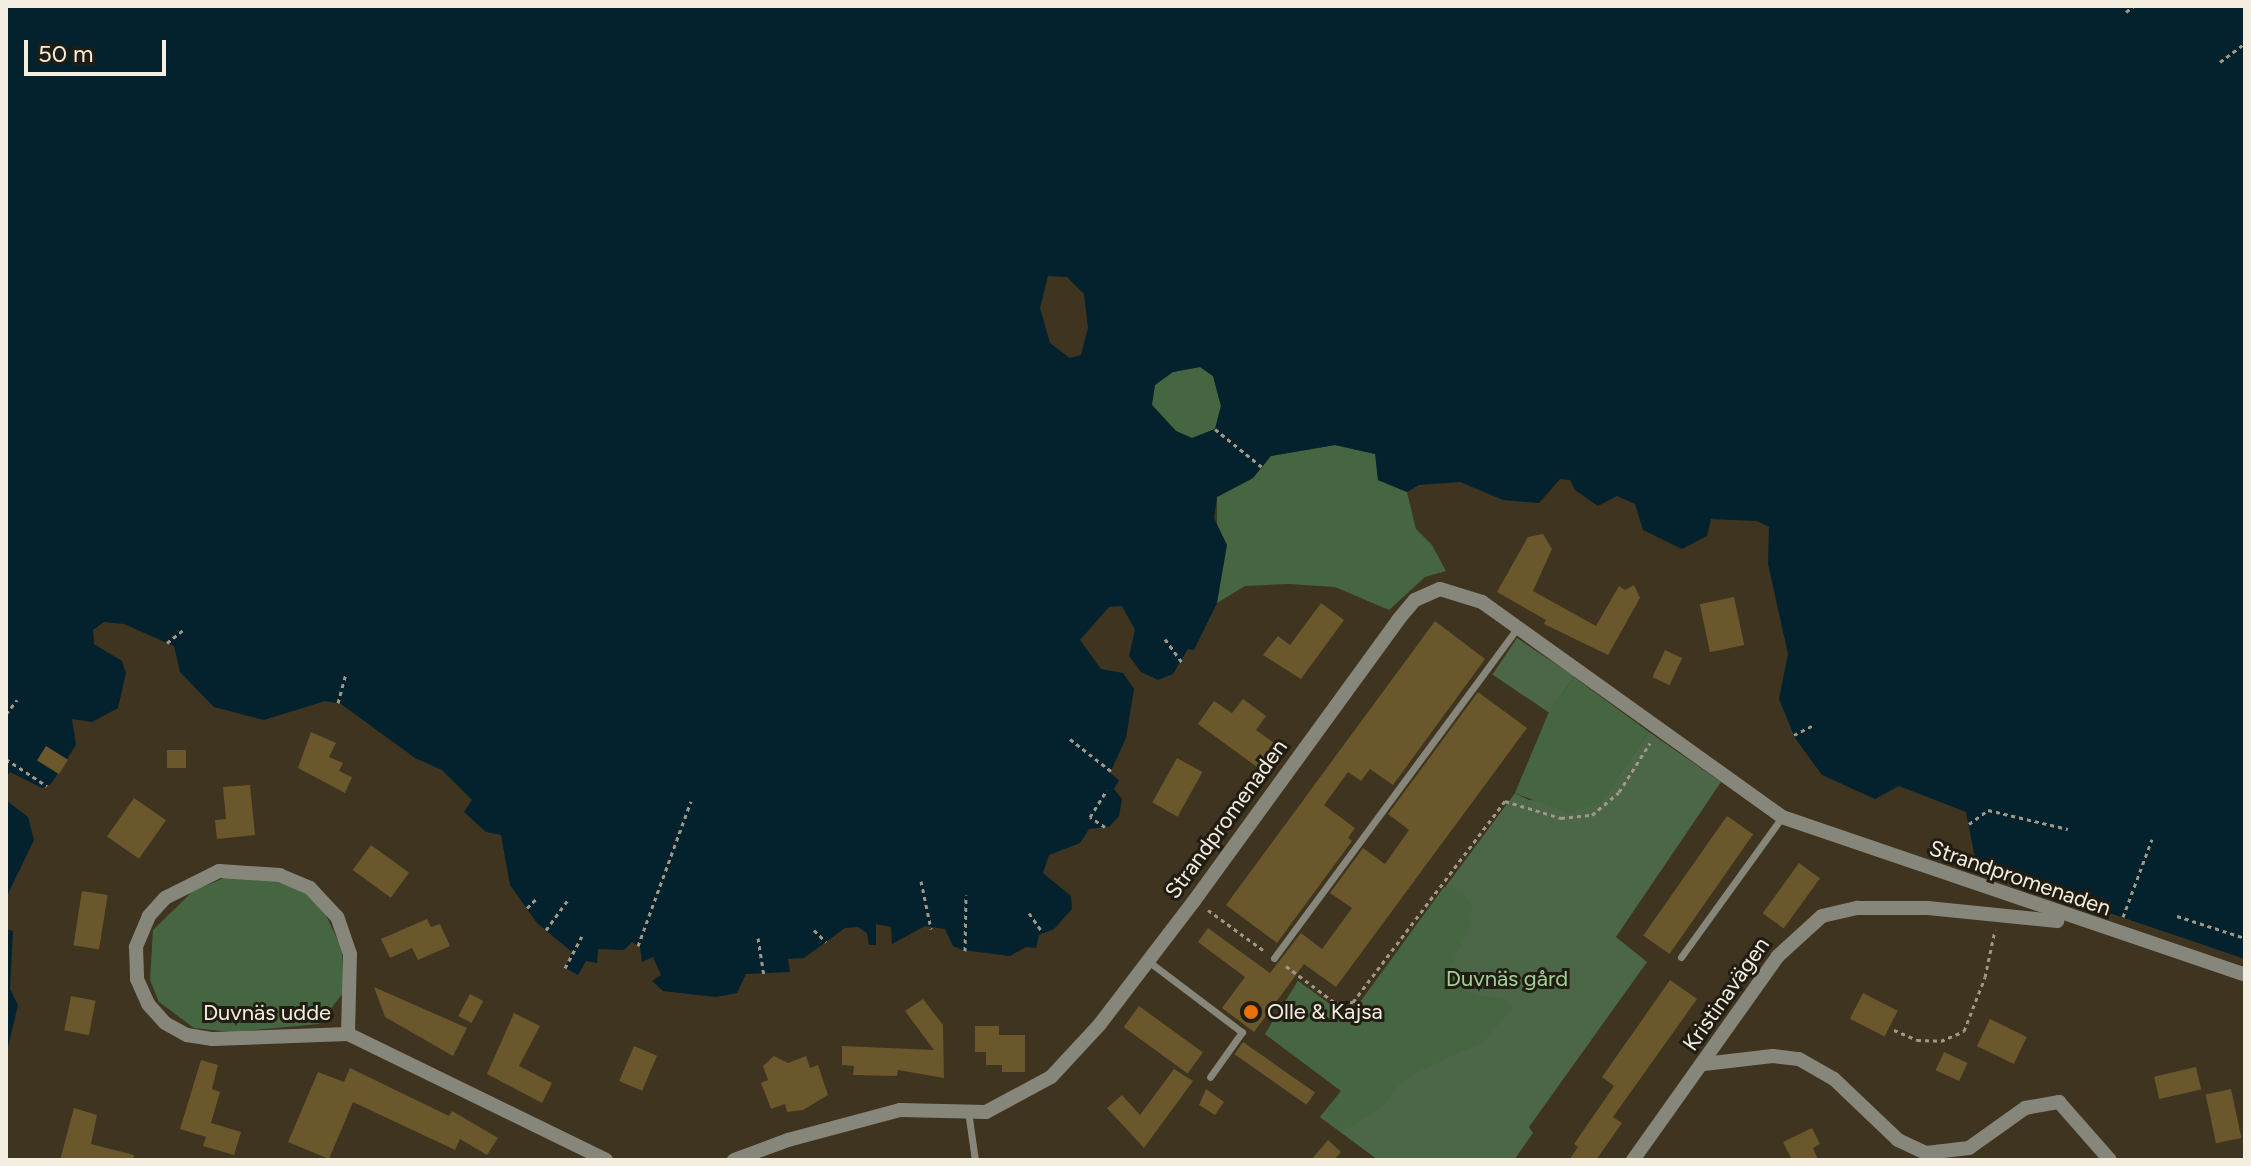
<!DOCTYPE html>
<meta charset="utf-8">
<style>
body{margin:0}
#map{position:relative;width:2251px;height:1166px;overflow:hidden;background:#3e341f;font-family:Figtree,sans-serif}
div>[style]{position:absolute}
.green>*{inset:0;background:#4c6747;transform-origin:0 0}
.forest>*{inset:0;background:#466541}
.water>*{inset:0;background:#04222d}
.building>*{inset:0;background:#6a572b;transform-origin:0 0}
.path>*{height:3px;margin-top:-1.5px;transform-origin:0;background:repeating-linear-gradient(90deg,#9f9887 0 4px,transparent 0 8px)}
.lane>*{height:7px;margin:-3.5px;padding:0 3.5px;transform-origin:3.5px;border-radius:3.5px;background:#87867b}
.street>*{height:14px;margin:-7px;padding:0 7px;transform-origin:7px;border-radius:7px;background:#87867b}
.dots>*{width:22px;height:22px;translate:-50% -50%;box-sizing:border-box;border:4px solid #211d13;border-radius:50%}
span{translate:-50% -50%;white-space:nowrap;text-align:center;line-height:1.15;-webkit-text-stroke:6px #211d13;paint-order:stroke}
.street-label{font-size:22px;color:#f4eee1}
.park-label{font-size:22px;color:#a0d297}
.poi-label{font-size:22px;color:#f4eee1}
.left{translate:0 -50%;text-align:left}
.frame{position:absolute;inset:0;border:8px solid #f4eee1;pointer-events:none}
.scale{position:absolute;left:24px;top:40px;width:142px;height:36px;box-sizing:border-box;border:4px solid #f4eee1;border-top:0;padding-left:10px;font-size:24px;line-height:28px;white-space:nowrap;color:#f4eee1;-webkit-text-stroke:6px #211d13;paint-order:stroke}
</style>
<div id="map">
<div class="green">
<i style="left:1517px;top:638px;width:69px;height:44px;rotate:34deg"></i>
<i style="clip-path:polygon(1649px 732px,1721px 782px,1616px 937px,1647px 962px,1529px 1127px,1533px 1133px,1514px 1160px,1378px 1160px,1320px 1117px,1341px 1091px,1265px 1034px,1298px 981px,1331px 1005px,1355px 1009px,1515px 793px,1529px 800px,1600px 802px)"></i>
</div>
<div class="forest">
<i style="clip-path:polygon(1200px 367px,1213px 376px,1221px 406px,1215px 429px,1192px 438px,1176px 431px,1151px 404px,1155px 385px,1172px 372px)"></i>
<i style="clip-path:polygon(1335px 445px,1376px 454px,1378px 480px,1407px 492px,1416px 529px,1432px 545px,1446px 571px,1425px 577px,1389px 610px,1335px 587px,1289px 584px,1245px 586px,1217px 603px,1217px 497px,1253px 478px,1270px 456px)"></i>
<i style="clip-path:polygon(1574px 677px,1649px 732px,1600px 803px,1568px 813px,1515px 793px,1548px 714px)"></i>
<i style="clip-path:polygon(229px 876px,270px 879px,304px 892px,324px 911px,342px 949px,343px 993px,319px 1024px,232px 1032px,194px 1028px,159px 1002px,150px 980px,153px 930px,193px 891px)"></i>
<i style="clip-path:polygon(1444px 887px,1462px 889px,1472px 907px,1468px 930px,1443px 982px,1479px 996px,1504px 998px,1513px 1008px,1483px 1042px,1421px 1070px,1398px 1086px,1382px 1107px,1341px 1132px,1320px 1117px,1342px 1091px,1265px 1034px,1298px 981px,1331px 1005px,1355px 1009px)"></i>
</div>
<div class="water">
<i style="clip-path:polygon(evenodd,6px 6px,2245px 6px,2245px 959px,1977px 868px,1966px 812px,1899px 786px,1875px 799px,1822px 775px,1795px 738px,1779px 699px,1788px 654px,1768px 564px,1769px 527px,1757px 521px,1711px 519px,1707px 536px,1682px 549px,1643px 530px,1635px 504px,1617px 496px,1598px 506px,1575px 490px,1570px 480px,1560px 479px,1539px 503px,1503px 500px,1460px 482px,1419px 485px,1407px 492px,1378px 480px,1375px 454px,1335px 445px,1271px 456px,1253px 478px,1217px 497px,1214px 518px,1227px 545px,1217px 603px,1194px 650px,1188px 649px,1173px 674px,1158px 680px,1141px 672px,1129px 656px,1135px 630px,1122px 606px,1109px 607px,1080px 640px,1101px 669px,1123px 673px,1134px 689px,1126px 738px,1110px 773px,1119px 780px,1114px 789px,1122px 799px,1119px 816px,1109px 827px,1089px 829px,1080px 843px,1049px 855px,1043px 873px,1071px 896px,1072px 909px,1054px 929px,1039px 935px,1036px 948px,1026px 947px,1010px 956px,963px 950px,953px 946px,945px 929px,925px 926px,892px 944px,891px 927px,876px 924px,876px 945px,869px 945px,867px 933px,858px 927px,845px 928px,804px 958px,788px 959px,790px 972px,746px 974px,737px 993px,716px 997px,663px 991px,652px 981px,661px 975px,653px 957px,642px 962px,640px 947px,632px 942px,624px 950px,598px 949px,597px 963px,586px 961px,578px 975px,565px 968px,572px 952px,537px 923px,510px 885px,501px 835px,486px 832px,464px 812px,472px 800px,442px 770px,415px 758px,341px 704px,325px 701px,264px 720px,214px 707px,180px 672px,174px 646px,124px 624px,104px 622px,93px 630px,94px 644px,122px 661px,126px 673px,118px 708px,92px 722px,72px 719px,76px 745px,51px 784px,42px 788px,10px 772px,6px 778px,6px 6px,1048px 276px,1067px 277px,1084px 294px,1088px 328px,1081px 355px,1070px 358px,1050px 343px,1040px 308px,1048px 276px,6px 6px,1200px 367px,1213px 376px,1221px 406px,1215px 429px,1192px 438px,1176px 431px,1152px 405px,1155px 385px,1173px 372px,1200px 367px)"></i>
<i style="clip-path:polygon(6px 800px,28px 817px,34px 840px,6px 898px)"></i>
<i style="clip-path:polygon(6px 929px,13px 931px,10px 989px,18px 1005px,6px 1056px)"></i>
</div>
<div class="building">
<i style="clip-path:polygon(1543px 534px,1552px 549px,1533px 591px,1596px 626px,1619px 586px,1625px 590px,1634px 585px,1640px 598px,1608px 655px,1544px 624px,1546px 620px,1497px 592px,1528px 537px)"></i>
<i style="left:1734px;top:597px;width:49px;height:35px;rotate:78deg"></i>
<i style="clip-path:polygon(1321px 603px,1344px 620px,1301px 679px,1263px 655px,1278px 636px,1290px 645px)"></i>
<i style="clip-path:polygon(1435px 621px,1485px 659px,1393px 785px,1370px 769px,1361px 781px,1348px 772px,1324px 805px,1355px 828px,1348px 838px,1352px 841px,1277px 943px,1226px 905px)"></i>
<i style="left:1665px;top:650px;width:19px;height:30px;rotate:25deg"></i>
<i style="clip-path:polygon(1478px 692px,1527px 728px,1336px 987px,1304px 964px,1254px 1032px,1222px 1008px,1245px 977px,1198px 942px,1208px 928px,1270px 973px,1301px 933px,1322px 949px,1352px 908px,1330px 893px,1363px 848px,1385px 864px,1409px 830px,1388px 814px)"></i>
<i style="clip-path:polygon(1243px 699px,1266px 716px,1256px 730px,1274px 743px,1257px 767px,1198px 724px,1214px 701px,1232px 713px)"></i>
<i style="clip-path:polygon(311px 732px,336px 743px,329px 757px,343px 763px,339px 771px,352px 777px,345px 793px,298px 768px)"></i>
<i style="left:46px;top:746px;width:26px;height:17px;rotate:32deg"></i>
<i style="left:167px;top:750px;width:19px;height:18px"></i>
<i style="left:1177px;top:758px;width:29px;height:51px;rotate:29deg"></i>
<i style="clip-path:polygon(250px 785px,255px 835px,217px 839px,215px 820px,226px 819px,223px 787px)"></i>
<i style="left:134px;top:798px;width:39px;height:47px;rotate:35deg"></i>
<i style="left:1727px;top:816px;width:32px;height:146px;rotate:35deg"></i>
<i style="left:371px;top:845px;width:47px;height:31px;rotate:36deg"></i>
<i style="left:1799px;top:863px;width:26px;height:62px;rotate:36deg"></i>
<i style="left:82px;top:891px;width:26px;height:55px;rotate:9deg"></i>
<i style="clip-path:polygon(427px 919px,431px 927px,440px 924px,450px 946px,418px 960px,412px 948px,390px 958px,381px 939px)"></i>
<i style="clip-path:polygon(1670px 980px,1697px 999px,1613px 1117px,1622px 1123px,1596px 1160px,1569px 1160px,1578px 1147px,1574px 1144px,1614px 1086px,1602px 1077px)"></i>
<i style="clip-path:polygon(374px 987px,467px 1028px,453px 1056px,385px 1017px)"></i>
<i style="left:1863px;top:993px;width:39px;height:29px;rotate:27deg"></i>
<i style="left:470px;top:994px;width:15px;height:25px;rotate:28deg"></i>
<i style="left:71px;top:996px;width:25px;height:35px;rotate:11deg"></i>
<i style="clip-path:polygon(923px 999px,943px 1025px,944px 1078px,898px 1070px,897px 1076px,853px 1075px,854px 1066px,842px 1065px,842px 1046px,934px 1050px,905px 1011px)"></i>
<i style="left:1139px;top:1006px;width:79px;height:26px;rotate:36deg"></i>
<i style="clip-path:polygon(514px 1013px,540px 1026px,519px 1066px,552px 1083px,542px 1103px,487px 1074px)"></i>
<i style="left:1990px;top:1019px;width:41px;height:30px;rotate:26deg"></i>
<i style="clip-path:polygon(975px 1026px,999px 1026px,999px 1035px,1025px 1035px,1025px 1072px,1002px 1072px,1002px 1065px,986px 1065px,986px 1052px,975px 1052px)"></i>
<i style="left:1243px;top:1042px;width:88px;height:15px;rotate:35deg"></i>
<i style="left:634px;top:1046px;width:25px;height:38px;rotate:23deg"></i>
<i style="left:1944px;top:1052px;width:26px;height:20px;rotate:25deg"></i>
<i style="clip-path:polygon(774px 1056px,788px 1063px,806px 1056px,810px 1068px,818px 1065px,828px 1095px,803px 1110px,787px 1112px,785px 1104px,771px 1109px,761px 1083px,768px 1080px,763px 1066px)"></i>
<i style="clip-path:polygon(201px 1060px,218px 1065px,212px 1089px,220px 1092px,211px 1123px,241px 1132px,234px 1155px,203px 1146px,206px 1137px,180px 1129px)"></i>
<i style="left:2196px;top:1067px;width:23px;height:43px;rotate:77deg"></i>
<i style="clip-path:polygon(350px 1068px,449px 1116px,452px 1111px,498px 1138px,487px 1155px,460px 1139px,455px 1150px,353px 1102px,329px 1159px,288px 1142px,318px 1072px,344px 1082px)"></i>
<i style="clip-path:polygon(1174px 1069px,1193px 1081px,1144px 1148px,1107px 1108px,1122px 1095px,1140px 1115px)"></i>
<i style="clip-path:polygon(1206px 1089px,1224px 1102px,1215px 1115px,1199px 1105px)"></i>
<i style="left:2231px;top:1089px;width:50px;height:26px;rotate:78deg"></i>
<i style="clip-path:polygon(74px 1108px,97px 1115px,91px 1144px,134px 1155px,133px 1160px,60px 1160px)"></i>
<i style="clip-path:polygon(1812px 1128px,1820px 1144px,1813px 1148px,1818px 1160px,1792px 1160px,1783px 1142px)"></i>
<i style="clip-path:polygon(1328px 1140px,1341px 1152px,1334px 1160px,1311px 1160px)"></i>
</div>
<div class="path">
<i style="left:2126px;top:12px;width:10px;rotate:-37deg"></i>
<i style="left:2220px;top:62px;width:31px;rotate:-37deg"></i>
<i style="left:1215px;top:429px;width:60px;rotate:39deg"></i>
<i style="left:1165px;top:639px;width:29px;rotate:54deg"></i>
<i style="left:167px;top:643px;width:22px;rotate:-39deg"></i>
<i style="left:338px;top:703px;width:30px;rotate:-75deg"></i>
<i style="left:6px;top:714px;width:18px;rotate:-52deg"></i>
<i style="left:1794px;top:735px;width:22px;rotate:-27deg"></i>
<i style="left:1070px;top:739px;width:52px;rotate:38deg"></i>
<i style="left:6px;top:759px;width:49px;rotate:33.4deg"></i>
<i style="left:1969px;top:824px;width:24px;rotate:-36deg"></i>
<i style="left:1988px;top:810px;width:82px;rotate:13.4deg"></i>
<i style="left:1105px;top:827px;width:18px;rotate:-146deg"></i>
<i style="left:1090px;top:817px;width:32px;rotate:-58deg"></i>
<i style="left:921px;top:881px;width:49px;rotate:78.2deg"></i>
<i style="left:527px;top:908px;width:14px;rotate:-45deg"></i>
<i style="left:1208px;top:910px;width:68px;rotate:36deg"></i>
<i style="left:1029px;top:913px;width:24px;rotate:55deg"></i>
<i style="left:2177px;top:916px;width:71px;rotate:17.9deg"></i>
<i style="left:2123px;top:917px;width:83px;rotate:-69.6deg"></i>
<i style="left:546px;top:930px;width:37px;rotate:-54deg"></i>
<i style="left:814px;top:930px;width:17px;rotate:45deg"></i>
<i style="left:758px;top:938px;width:36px;rotate:81deg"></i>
<i style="left:638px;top:946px;width:154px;rotate:-69.9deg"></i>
<i style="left:965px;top:951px;width:56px;rotate:-89deg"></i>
<i style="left:1286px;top:966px;width:60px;rotate:36.9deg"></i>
<i style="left:1334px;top:1002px;width:19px"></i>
<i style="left:1353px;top:1002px;width:252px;rotate:-52.9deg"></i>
<i style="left:1505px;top:801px;width:59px;rotate:16.9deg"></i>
<i style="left:1561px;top:818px;width:31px;rotate:-6deg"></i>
<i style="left:1592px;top:815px;width:35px;rotate:-40deg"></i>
<i style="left:1619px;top:792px;width:58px;rotate:-57.7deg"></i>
<i style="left:565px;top:968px;width:36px;rotate:-62deg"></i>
<i style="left:1894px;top:1030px;width:25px;rotate:23deg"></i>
<i style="left:1917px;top:1040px;width:24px;rotate:2deg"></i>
<i style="left:1941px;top:1041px;width:25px;rotate:-23deg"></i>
<i style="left:1964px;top:1031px;width:58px;rotate:-68.7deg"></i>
<i style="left:1985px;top:977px;width:48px;rotate:-78deg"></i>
</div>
<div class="lane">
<i style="left:1681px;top:957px;width:173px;rotate:-54.2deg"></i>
<i style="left:1274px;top:958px;width:410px;rotate:-53.6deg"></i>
<i style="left:1148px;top:961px;width:118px;rotate:37.1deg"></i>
<i style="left:1242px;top:1032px;width:55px;rotate:125.4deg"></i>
<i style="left:968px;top:1111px;width:49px;rotate:81.9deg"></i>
</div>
<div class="street">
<i style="left:348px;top:1034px;width:80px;rotate:-88.6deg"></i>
<i style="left:350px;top:954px;width:39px;rotate:-109deg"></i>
<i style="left:337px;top:917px;width:40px;rotate:-133deg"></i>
<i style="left:310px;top:888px;width:33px;rotate:-157deg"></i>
<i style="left:280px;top:875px;width:61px;rotate:-176.2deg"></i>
<i style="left:219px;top:871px;width:60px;rotate:153.4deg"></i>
<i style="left:165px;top:898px;width:24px;rotate:132deg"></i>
<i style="left:149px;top:916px;width:34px;rotate:113deg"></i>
<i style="left:136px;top:947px;width:32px;rotate:88deg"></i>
<i style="left:137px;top:979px;width:27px;rotate:66deg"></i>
<i style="left:148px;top:1004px;width:25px;rotate:48deg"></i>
<i style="left:165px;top:1023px;width:25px;rotate:29deg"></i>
<i style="left:187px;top:1035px;width:26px;rotate:9deg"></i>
<i style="left:213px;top:1039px;width:135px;rotate:-2.1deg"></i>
<i style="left:348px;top:1034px;width:287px;rotate:26deg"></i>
<i style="left:1704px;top:1064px;width:69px;rotate:-6.6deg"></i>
<i style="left:1773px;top:1056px;width:26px;rotate:7deg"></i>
<i style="left:1799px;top:1059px;width:40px;rotate:29.7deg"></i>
<i style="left:1834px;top:1079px;width:88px;rotate:43.6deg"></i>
<i style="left:1898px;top:1140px;width:31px;rotate:25deg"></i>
<i style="left:1926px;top:1153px;width:43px;rotate:-6.6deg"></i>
<i style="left:1969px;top:1148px;width:69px;rotate:-35.5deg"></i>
<i style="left:2025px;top:1108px;width:35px;rotate:-10deg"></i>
<i style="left:2059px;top:1102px;width:77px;rotate:48.7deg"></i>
<i style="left:734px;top:1160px;width:58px;rotate:-20.3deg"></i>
<i style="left:788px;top:1140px;width:116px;rotate:-15deg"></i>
<i style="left:900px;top:1110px;width:86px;rotate:1.3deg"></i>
<i style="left:986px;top:1112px;width:74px;rotate:-28.3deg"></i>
<i style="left:1051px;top:1077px;width:72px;rotate:-47.2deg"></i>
<i style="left:1100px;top:1024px;width:155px;rotate:-52.6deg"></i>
<i style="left:1194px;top:901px;width:347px;rotate:-54deg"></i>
<i style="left:1398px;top:620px;width:26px;rotate:-50deg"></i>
<i style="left:1415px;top:600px;width:27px;rotate:-24deg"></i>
<i style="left:1440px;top:589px;width:44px;rotate:17.2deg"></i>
<i style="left:1482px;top:602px;width:369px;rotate:35.6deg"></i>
<i style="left:1782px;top:817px;width:489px;rotate:18.8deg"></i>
<i style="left:1633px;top:1160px;width:250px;rotate:-54.6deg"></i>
<i style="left:1778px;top:956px;width:59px;rotate:-42.3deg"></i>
<i style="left:1822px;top:916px;width:37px;rotate:-13deg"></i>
<i style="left:1858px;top:908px;width:70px"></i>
<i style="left:1928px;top:908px;width:130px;rotate:5.8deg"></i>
</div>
<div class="dots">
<i style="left:1251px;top:1012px;background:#e8710a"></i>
</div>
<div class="street-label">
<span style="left:1226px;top:819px;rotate:-54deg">Strandpromenaden</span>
<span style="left:2020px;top:878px;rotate:19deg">Strandpromenaden</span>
<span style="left:1726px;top:994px;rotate:-55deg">Kristinavägen</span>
<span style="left:267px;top:1013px">Duvnäs udde</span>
</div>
<div class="park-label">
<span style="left:1507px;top:979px">Duvnäs gård</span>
</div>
<div class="poi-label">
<span class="left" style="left:1267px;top:1012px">Olle &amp; Kajsa</span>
</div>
<div class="frame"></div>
<div class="scale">50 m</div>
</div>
